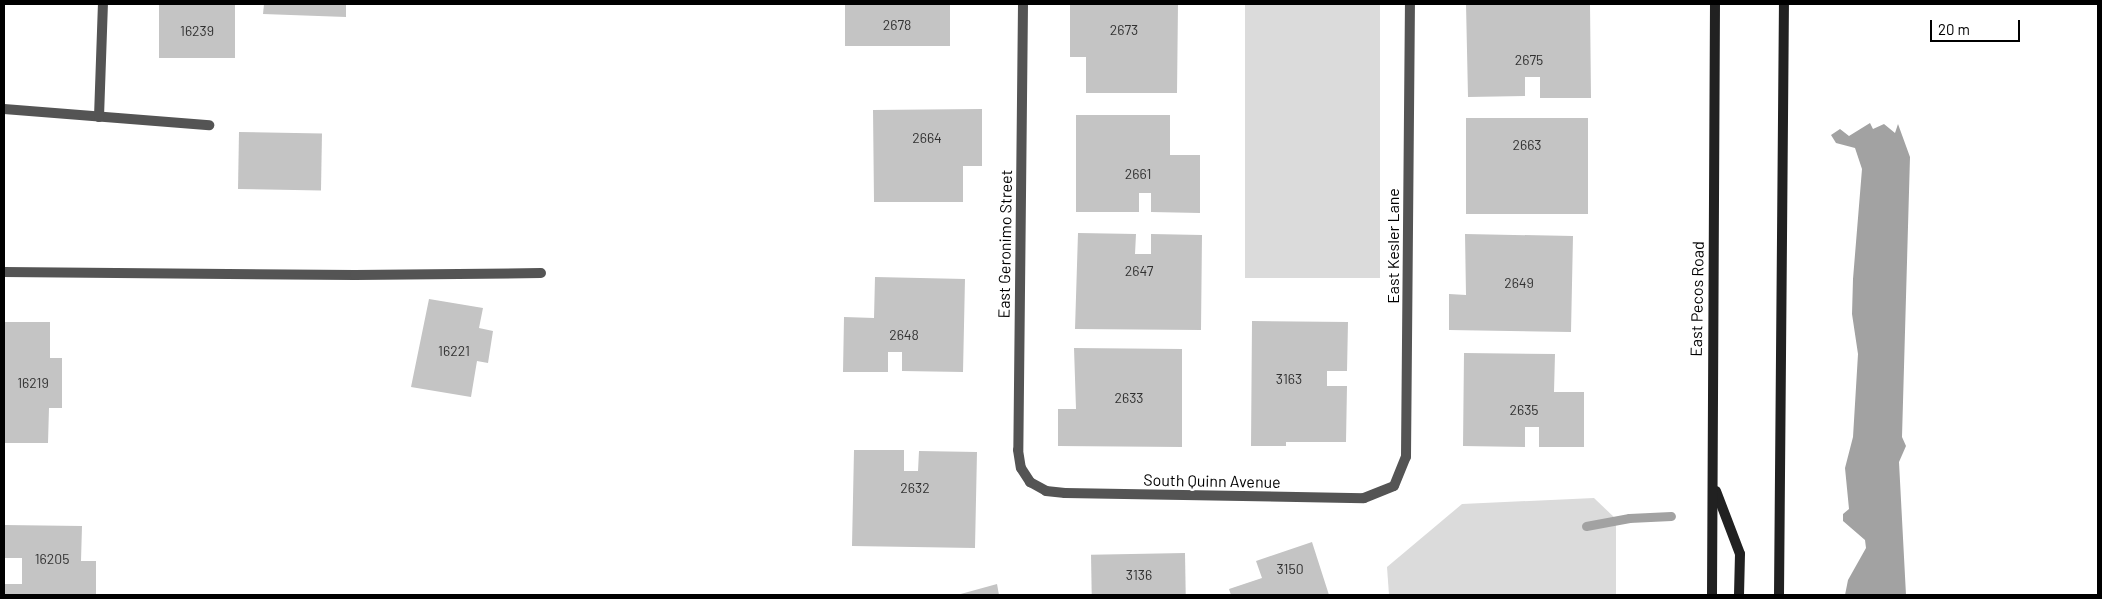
<!DOCTYPE html>
<style>
body{margin:0}
#map{position:relative;width:2102px;height:599px;overflow:hidden;background:#fff;font-family:Barlow,sans-serif}
div>[style]{position:absolute}
.green>*{inset:0;background:#dbdbdb;transform-origin:0 0}
.water>*{inset:0;background:#a2a2a2}
.stream>*{height:9px;margin:-4.5px;padding:0 4.5px;transform-origin:4.5px;border-radius:4.5px;background:#a2a2a2}
.building>*{inset:0;background:#c4c4c4;transform-origin:0 0}
.lane>*{height:10px;margin:-5px;padding:0 5px;transform-origin:5px;border-radius:5px;background:#545454}
.street>*{height:10px;margin:-5px;padding:0 5px;transform-origin:5px;border-radius:5px;background:#545454}
.secondary>*{height:10px;margin:-5px;padding:0 5px;transform-origin:5px;border-radius:5px;background:#212121}
span{translate:-50% -50%;white-space:nowrap;text-align:center;line-height:1.15;-webkit-text-stroke:5px #fff;paint-order:stroke}
.number-label{font-size:14px;color:#313131}
.number-label span{-webkit-text-stroke-width:0}
.street-label{font-size:16px;color:#000}
.frame{position:absolute;inset:0;border:5px solid #000;pointer-events:none}
.scale{position:absolute;left:1930px;top:20px;width:90px;height:22px;box-sizing:border-box;border:2px solid #000;border-top:0;padding-left:6px;font-size:15px;line-height:18px;white-space:nowrap;color:#000;-webkit-text-stroke:4px #fff;paint-order:stroke}
</style>
<div id="map">
<div class="green">
<i style="left:1245px;top:4px;width:135px;height:274px"></i>
<i style="clip-path:polygon(1594px 498px,1616px 519px,1616px 595px,1389px 595px,1387px 567px,1462px 504px)"></i>
</div>
<div class="water">
<i style="clip-path:polygon(1870px 123px,1873px 129px,1884px 124px,1895px 133px,1898px 124px,1910px 157px,1902px 437px,1906px 446px,1899px 462px,1906px 595px,1845px 595px,1848px 580px,1866px 548px,1865px 540px,1843px 521px,1843px 514px,1849px 509px,1845px 468px,1853px 437px,1858px 354px,1852px 314px,1853px 279px,1862px 169px,1855px 148px,1836px 143px,1831px 135px,1840px 129px,1849px 136px)"></i>
</div>
<div class="stream">
<i style="left:1586px;top:526px;width:44px;rotate:-10.5deg"></i>
<i style="left:1629px;top:518px;width:42px;rotate:-2.7deg"></i>
</div>
<div class="building">
<i style="left:159px;top:4px;width:76px;height:54px"></i>
<i style="clip-path:polygon(264px 4px,346px 4px,346px 17px,263px 14px)"></i>
<i style="left:845px;top:4px;width:105px;height:42px"></i>
<i style="clip-path:polygon(1070px 4px,1178px 4px,1177px 93px,1086px 93px,1086px 57px,1070px 57px)"></i>
<i style="clip-path:polygon(1466px 4px,1590px 4px,1591px 98px,1540px 98px,1540px 77px,1525px 77px,1525px 96px,1468px 97px)"></i>
<i style="clip-path:polygon(982px 109px,982px 166px,963px 166px,963px 202px,874px 202px,873px 110px)"></i>
<i style="clip-path:polygon(1076px 115px,1170px 115px,1170px 155px,1200px 155px,1200px 213px,1151px 212px,1151px 193px,1139px 193px,1139px 212px,1076px 212px)"></i>
<i style="left:1466px;top:118px;width:122px;height:96px"></i>
<i style="left:239px;top:132px;width:83px;height:57px;rotate:1deg"></i>
<i style="clip-path:polygon(1078px 233px,1136px 234px,1135px 254px,1151px 254px,1151px 234px,1202px 235px,1201px 330px,1075px 329px)"></i>
<i style="clip-path:polygon(1465px 234px,1573px 236px,1571px 332px,1449px 330px,1449px 294px,1466px 295px)"></i>
<i style="clip-path:polygon(875px 277px,965px 279px,963px 372px,902px 371px,902px 352px,888px 352px,888px 372px,843px 372px,844px 317px,874px 318px)"></i>
<i style="clip-path:polygon(429px 299px,483px 308px,479px 328px,493px 331px,488px 363px,477px 361px,471px 397px,411px 387px)"></i>
<i style="clip-path:polygon(1252px 321px,1348px 322px,1347px 371px,1327px 371px,1327px 386px,1347px 386px,1346px 442px,1286px 442px,1286px 446px,1251px 446px)"></i>
<i style="clip-path:polygon(4px 322px,50px 322px,50px 358px,62px 358px,62px 408px,49px 408px,48px 443px,4px 443px)"></i>
<i style="clip-path:polygon(1074px 348px,1182px 349px,1182px 447px,1058px 446px,1058px 409px,1076px 409px)"></i>
<i style="clip-path:polygon(1464px 353px,1555px 354px,1554px 392px,1584px 392px,1584px 447px,1539px 447px,1539px 427px,1525px 427px,1525px 447px,1463px 446px)"></i>
<i style="clip-path:polygon(854px 450px,904px 450px,904px 471px,918px 471px,919px 451px,977px 452px,975px 548px,852px 546px)"></i>
<i style="clip-path:polygon(4px 525px,82px 526px,81px 561px,96px 561px,96px 595px,4px 595px,4px 584px,22px 584px,22px 558px,4px 558px)"></i>
<i style="clip-path:polygon(1312px 542px,1329px 595px,1231px 595px,1229px 589px,1262px 578px,1256px 561px)"></i>
<i style="left:1185px;top:553px;width:42px;height:94px;rotate:89deg"></i>
<i style="clip-path:polygon(997px 584px,999px 595px,957px 595px)"></i>
</div>
<div class="lane">
<i style="left:4px;top:109px;width:206px;rotate:4.5deg"></i>
<i style="left:99px;top:117px;width:113px;rotate:-88deg"></i>
<i style="left:4px;top:272px;width:351px;rotate:0.5deg"></i>
<i style="left:355px;top:275px;width:186px;rotate:-0.6deg"></i>
</div>
<div class="street">
<i style="left:1023px;top:4px;width:446px;rotate:90.6deg"></i>
<i style="left:1018px;top:450px;width:18px;rotate:81deg"></i>
<i style="left:1021px;top:468px;width:17px;rotate:57deg"></i>
<i style="left:1030px;top:482px;width:18px;rotate:29deg"></i>
<i style="left:1046px;top:491px;width:19px;rotate:6deg"></i>
<i style="left:1065px;top:493px;width:299px;rotate:1deg"></i>
<i style="left:1364px;top:498px;width:32px;rotate:-22deg"></i>
<i style="left:1394px;top:486px;width:31px;rotate:-68deg"></i>
<i style="left:1406px;top:457px;width:453px;rotate:-89.5deg"></i>
</div>
<div class="secondary">
<i style="left:1716px;top:491px;width:67px;rotate:69.1deg"></i>
<i style="left:1740px;top:554px;width:41px;rotate:91.4deg"></i>
<i style="left:1712px;top:595px;width:591px;rotate:-89.71deg"></i>
<i style="left:1779px;top:595px;width:591px;rotate:-89.52deg"></i>
</div>
<div class="number-label">
<span style="left:897px;top:25px">2678</span>
<span style="left:1124px;top:30px">2673</span>
<span style="left:197px;top:31px">16239</span>
<span style="left:1529px;top:60px">2675</span>
<span style="left:927px;top:138px">2664</span>
<span style="left:1527px;top:145px">2663</span>
<span style="left:1138px;top:174px">2661</span>
<span style="left:1139px;top:271px">2647</span>
<span style="left:1519px;top:283px">2649</span>
<span style="left:904px;top:335px">2648</span>
<span style="left:454px;top:351px">16221</span>
<span style="left:1289px;top:379px">3163</span>
<span style="left:33px;top:383px">16219</span>
<span style="left:1129px;top:398px">2633</span>
<span style="left:1524px;top:410px">2635</span>
<span style="left:915px;top:488px">2632</span>
<span style="left:52px;top:559px">16205</span>
<span style="left:1290px;top:569px">3150</span>
<span style="left:1139px;top:575px">3136</span>
</div>
<div class="street-label">
<span style="left:1005px;top:244px;rotate:-89deg">East Geronimo Street</span>
<span style="left:1393px;top:246px;rotate:-90deg">East Kesler Lane</span>
<span style="left:1697px;top:299px;rotate:-89deg">East Pecos Road</span>
<span style="left:1212px;top:481px;rotate:1deg">South Quinn Avenue</span>
</div>
<div class="frame"></div>
<div class="scale">20 m</div>
</div>
